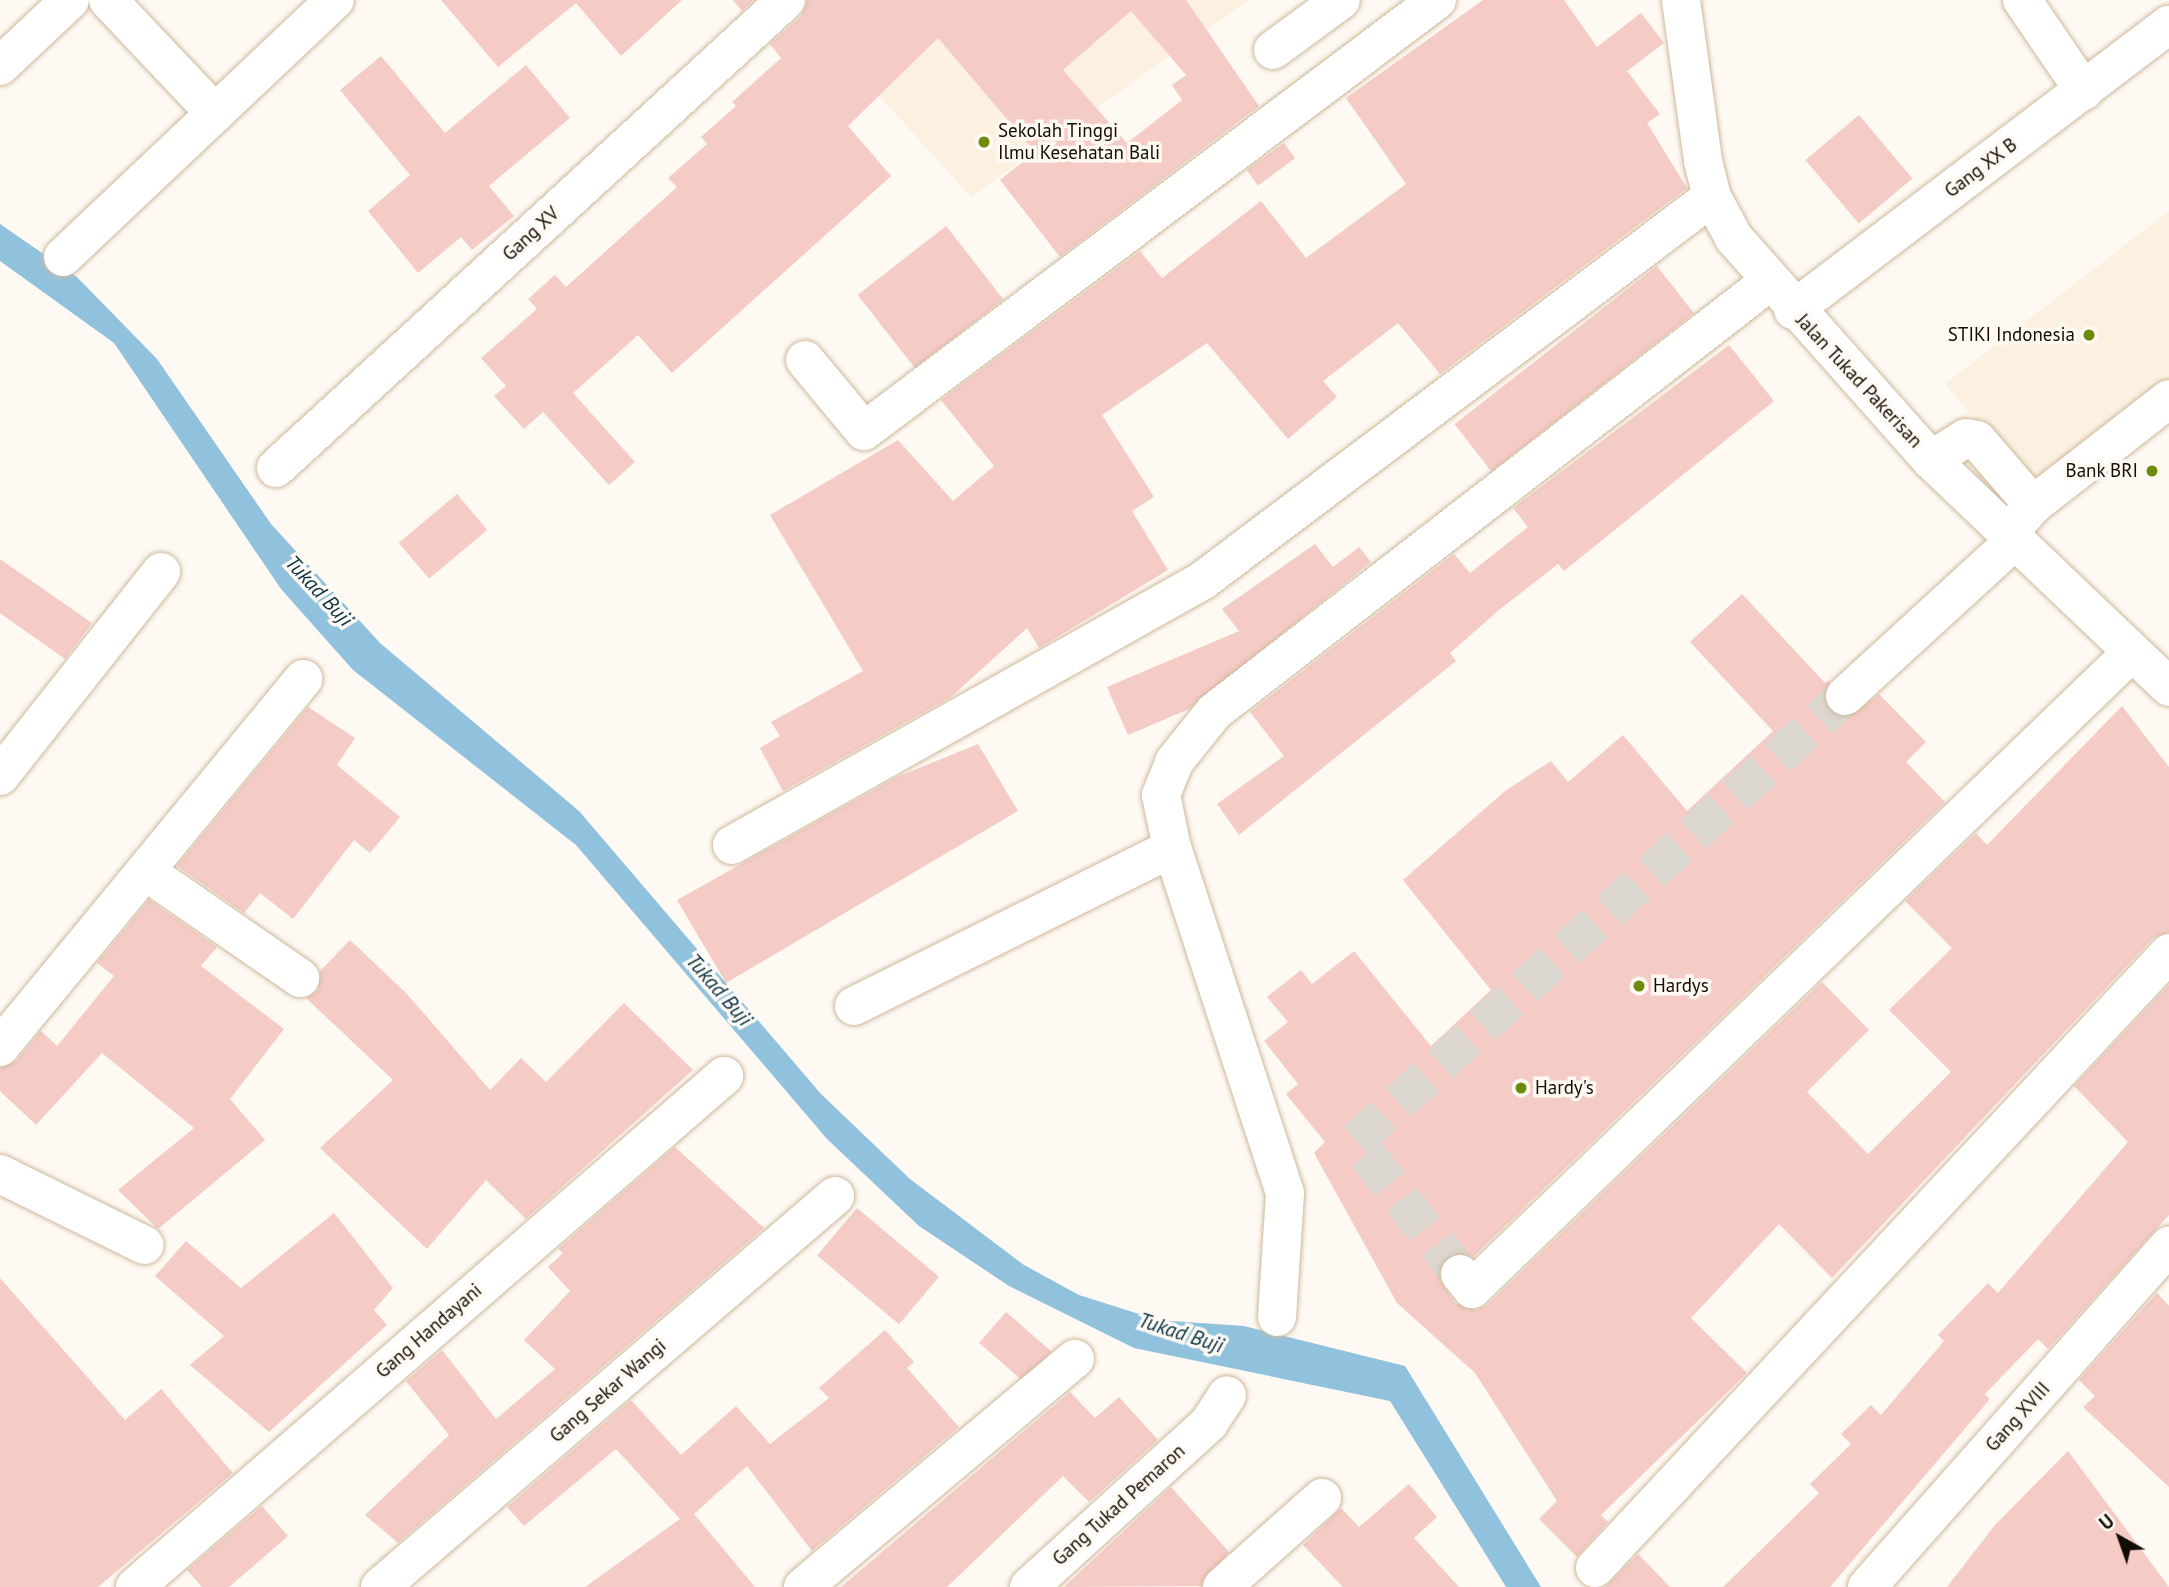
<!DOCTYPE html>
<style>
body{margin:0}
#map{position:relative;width:2169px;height:1587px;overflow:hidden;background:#fef9f3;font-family:"PT Sans",sans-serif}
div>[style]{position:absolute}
.built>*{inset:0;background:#fcf1e1}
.water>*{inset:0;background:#91c2dd}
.building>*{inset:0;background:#f5cbc6;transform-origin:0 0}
.minor-tunnel>*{height:38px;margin-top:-19px;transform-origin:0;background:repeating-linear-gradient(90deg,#dbd6cf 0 38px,transparent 0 57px)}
.roads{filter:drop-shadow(0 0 2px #ceb89a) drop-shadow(0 0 2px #ceb89a)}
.minor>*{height:38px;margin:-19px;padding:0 19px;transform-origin:19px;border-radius:19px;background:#fff}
.dots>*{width:19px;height:19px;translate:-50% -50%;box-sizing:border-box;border:4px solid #fef9f3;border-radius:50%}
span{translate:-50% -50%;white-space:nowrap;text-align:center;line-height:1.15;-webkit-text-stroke:7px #fef9f3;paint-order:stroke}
.poi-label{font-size:19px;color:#140d03}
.left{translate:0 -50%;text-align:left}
.right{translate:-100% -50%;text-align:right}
.street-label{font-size:19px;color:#140d03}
.water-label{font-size:21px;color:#093448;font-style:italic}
.north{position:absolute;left:2085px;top:1503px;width:70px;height:70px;-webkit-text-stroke:5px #fef9f3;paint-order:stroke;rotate:320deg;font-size:19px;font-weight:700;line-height:28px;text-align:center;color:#140d03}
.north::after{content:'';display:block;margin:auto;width:24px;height:32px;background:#140d03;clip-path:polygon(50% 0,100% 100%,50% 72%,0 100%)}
</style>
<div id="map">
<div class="built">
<i style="clip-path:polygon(971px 0,1249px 0,971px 197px,870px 86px)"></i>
<i style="clip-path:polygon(2169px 211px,2169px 398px,2040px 496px,1945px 384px)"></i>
</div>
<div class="water">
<i style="clip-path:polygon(0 224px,77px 277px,157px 359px,271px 524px,380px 643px,579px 811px,821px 1094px,910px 1179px,1024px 1265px,1079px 1295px,1158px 1320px,1244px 1326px,1405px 1366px,1541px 1587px,1506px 1587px,1390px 1401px,1134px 1348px,1009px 1286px,919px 1226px,827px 1139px,576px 845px,353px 670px,281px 589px,114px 343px,0 261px)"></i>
</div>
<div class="building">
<i style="clip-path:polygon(441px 0,682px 0,621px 56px,576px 3px,498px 67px)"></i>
<i style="clip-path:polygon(733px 0,754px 0,742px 11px)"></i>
<i style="clip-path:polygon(evenodd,807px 0,1186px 0,1259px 106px,1060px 257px,1000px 180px,1035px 152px,938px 38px,848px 126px,891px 176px,672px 373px,638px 335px,573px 393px,635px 462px,609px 485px,543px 412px,524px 429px,494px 396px,506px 386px,481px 358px,537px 309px,528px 299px,555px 275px,566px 287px,677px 187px,668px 178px,707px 144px,701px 137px,736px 106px,732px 102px,781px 58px,770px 44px,801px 16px,807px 0,1131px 11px,1186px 75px,1172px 85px,1182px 100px,1127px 143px,1063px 70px,1131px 11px)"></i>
<i style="clip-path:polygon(1483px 0,1564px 0,1597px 47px,1641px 13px,1664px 43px,1627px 71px,1660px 114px,1647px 123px,1687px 188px,1440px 374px,1398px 323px,1323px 381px,1337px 397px,1288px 439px,1207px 343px,1102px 415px,1154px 497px,1132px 511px,1168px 570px,1039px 648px,1027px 628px,951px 697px,783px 791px,760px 748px,780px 736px,771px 722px,863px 671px,770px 515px,898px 440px,953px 501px,994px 466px,941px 400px,1140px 251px,1162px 278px,1261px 201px,1306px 258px,1406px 184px,1346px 98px)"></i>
<i style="clip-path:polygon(381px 56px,445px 133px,526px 65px,570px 118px,489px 186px,514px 216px,472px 250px,461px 237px,418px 273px,368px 211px,410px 175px,340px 90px)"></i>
<i style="left:1859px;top:115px;width:83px;height:70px;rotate:50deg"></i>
<i style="left:1284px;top:143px;width:19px;height:46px;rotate:54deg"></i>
<i style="left:946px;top:226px;width:93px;height:112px;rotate:52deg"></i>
<i style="left:1657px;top:266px;width:60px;height:257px;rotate:52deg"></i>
<i style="clip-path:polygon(1729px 345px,1774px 401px,1564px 571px,1558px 564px,1499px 610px,1450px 653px,1456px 661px,1239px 835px,1217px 804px,1284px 756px,1250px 712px,1454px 554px,1470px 573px,1528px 527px,1513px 508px)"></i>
<i style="left:457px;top:494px;width:47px;height:76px;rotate:50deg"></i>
<i style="clip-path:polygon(1315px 544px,1333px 567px,1359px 547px,1371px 562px,1189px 709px,1128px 735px,1107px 687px,1239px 631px,1222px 609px)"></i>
<i style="clip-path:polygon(0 559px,92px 623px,65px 659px,0 613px)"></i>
<i style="clip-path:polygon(1742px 594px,1825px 683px,1830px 680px,1824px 700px,1829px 711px,1850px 717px,1879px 694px,1926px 742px,1906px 762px,1945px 802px,1473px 1257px,1457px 1252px,1446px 1257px,1439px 1278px,1455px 1303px,1476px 1310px,1487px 1305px,1822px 982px,1869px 1030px,1807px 1092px,1868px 1154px,1951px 1072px,1889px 1010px,1952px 948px,1905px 901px,1976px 833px,1987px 845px,2122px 706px,2169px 767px,2169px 932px,2153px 938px,1832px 1278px,1779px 1224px,1691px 1318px,1747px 1373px,1601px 1515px,1608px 1522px,1577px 1557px,1539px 1519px,1557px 1501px,1475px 1373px,1397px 1303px,1314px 1153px,1325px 1142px,1286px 1094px,1298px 1084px,1264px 1041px,1288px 1022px,1267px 997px,1301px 970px,1312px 984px,1354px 951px,1431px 1046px,1491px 990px,1403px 880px,1505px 791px,1551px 761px,1568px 782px,1623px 735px,1687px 811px,1773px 731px,1690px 642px)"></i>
<i style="clip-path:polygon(308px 707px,355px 738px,337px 765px,400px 817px,370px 853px,354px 840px,293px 919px,260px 893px,244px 913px,177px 866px)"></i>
<i style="clip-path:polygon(978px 744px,1018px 811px,726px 983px,677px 900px,897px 777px)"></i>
<i style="clip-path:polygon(149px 900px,217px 947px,201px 966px,284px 1029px,230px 1099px,265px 1140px,158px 1229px,118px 1190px,194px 1128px,102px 1053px,36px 1125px,0 1091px,0 1068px,16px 1061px,41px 1031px,57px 1046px,114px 976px,97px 963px)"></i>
<i style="clip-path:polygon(350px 940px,407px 994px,490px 1090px,521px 1058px,546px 1082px,624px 1003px,693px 1070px,526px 1219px,486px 1180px,427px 1249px,320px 1148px,393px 1080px,306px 998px,318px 990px,320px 971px)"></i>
<i style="clip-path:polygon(2169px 985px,2169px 1215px,2048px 1349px,2038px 1339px,1985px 1394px,1990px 1399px,1830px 1587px,1723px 1587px,1819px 1493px,1810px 1484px,1851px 1444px,1841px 1434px,1871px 1405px,1881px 1415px,1944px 1341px,1938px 1335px,1988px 1283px,1998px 1293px,2128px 1142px,2074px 1086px)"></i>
<i style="clip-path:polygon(675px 1147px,764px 1228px,398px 1543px,365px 1515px,449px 1435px,406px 1381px,442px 1350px,496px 1419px,555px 1369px,524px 1340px,570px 1291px,548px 1267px,563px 1253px,558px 1249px)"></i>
<i style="left:857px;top:1208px;width:107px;height:62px;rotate:40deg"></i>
<i style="clip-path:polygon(334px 1213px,393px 1288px,374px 1310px,387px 1325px,269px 1432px,190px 1365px,224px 1336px,155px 1276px,186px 1241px,241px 1288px)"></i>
<i style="clip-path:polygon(0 1278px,125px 1420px,161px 1389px,233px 1473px,98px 1587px,0 1587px)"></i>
<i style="clip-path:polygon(2157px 1293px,2169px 1306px,2169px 1487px,2083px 1407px,2095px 1396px,2079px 1380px)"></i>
<i style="left:1006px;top:1312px;width:60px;height:41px;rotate:41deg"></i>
<i style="clip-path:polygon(885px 1330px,914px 1362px,907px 1368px,959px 1427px,812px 1551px,747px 1466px,694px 1514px,755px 1587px,585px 1587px,680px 1519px,616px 1449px,524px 1526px,507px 1507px,631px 1400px,681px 1455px,736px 1406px,770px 1444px,829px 1398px,819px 1388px)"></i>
<i style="clip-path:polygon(1070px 1392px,1095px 1418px,1119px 1397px,1158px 1440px,1089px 1502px,1063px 1476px,947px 1587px,841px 1587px)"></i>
<i style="clip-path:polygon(2068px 1451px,2169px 1587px,1947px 1587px,1995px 1525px)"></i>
<i style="clip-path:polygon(1409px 1484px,1437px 1517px,1414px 1538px,1459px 1587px,1343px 1587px,1303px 1545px,1341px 1508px,1359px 1527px)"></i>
<i style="clip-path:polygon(1171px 1487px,1229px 1552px,1201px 1586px,1064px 1587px)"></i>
<i style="clip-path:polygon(262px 1506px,288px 1536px,229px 1587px,202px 1587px,187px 1570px)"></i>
<i style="clip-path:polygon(1638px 1554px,1670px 1587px,1605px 1587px)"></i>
</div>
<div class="minor-tunnel">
<i style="left:1460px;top:1274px;width:169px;rotate:-128deg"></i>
<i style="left:1356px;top:1141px;width:661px;rotate:-42.3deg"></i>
</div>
<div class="roads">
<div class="minor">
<i style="left:108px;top:0;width:156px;rotate:46.6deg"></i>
<i style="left:1681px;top:0;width:162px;rotate:82.2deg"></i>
<i style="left:1703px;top:161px;width:37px;rotate:76deg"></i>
<i style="left:1712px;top:197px;width:47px;rotate:61.8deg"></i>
<i style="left:1734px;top:238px;width:297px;rotate:48.4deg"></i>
<i style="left:1931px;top:460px;width:329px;rotate:43.6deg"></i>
<i style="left:2022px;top:0;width:110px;rotate:55.7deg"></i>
<i style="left:1273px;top:50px;width:84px;rotate:-36.3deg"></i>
<i style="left:0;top:66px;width:96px;rotate:-43.3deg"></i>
<i style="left:63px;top:257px;width:374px;rotate:-43.4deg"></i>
<i style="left:1793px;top:310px;width:472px;rotate:-37.2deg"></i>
<i style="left:805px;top:360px;width:92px;rotate:50.3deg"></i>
<i style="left:864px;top:431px;width:717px;rotate:-36.95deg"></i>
<i style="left:1931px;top:460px;width:41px;rotate:-32.2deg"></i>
<i style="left:1966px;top:438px;width:11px;rotate:10deg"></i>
<i style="left:1977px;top:440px;width:86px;rotate:49.3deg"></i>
<i style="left:2033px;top:505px;width:41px;rotate:131.1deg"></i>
<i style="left:276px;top:468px;width:692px;rotate:-42.54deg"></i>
<i style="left:2033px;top:505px;width:172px;rotate:-37.9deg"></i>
<i style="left:1845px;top:696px;width:228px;rotate:-42.5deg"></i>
<i style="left:0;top:776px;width:260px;rotate:-51.7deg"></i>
<i style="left:732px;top:845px;width:539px;rotate:-29.32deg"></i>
<i style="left:1202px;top:581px;width:638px;rotate:-36.98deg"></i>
<i style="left:148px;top:873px;width:185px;rotate:34.6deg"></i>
<i style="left:854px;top:1006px;width:355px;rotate:-26.4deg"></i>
<i style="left:0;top:1047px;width:477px;rotate:-50.5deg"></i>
<i style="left:0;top:1174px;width:161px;rotate:26.2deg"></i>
<i style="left:1460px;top:1274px;width:19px;rotate:51deg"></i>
<i style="left:1472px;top:1289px;width:914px;rotate:-43.98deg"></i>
<i style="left:1277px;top:1317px;width:124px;rotate:-86.3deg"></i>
<i style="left:1285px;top:1193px;width:363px;rotate:-108.1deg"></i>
<i style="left:1172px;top:848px;width:54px;rotate:-101.7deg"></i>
<i style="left:1161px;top:795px;width:35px;rotate:-68deg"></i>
<i style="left:1174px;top:762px;width:64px;rotate:-51.3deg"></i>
<i style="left:1214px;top:712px;width:702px;rotate:-37.77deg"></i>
<i style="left:1595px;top:1568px;width:841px;rotate:-46.97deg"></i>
<i style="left:135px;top:1587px;width:780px;rotate:-40.94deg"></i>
<i style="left:380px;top:1587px;width:600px;rotate:-40.67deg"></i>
<i style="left:803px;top:1587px;width:355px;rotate:-40deg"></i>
<i style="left:1029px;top:1587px;width:244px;rotate:-42.3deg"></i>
<i style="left:1209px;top:1423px;width:33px;rotate:-57deg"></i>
<i style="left:1222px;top:1587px;width:134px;rotate:-41.7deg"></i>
<i style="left:1867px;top:1587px;width:456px;rotate:-48.5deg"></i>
</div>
</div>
<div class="dots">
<i style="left:984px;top:142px;background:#6d8b08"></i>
<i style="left:2089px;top:335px;background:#6d8b08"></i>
<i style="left:2152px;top:471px;background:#6d8b08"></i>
<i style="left:1639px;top:986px;background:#6d8b08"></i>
<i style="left:1521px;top:1088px;background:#6d8b08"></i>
</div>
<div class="poi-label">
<span class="left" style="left:998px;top:142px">Sekolah Tinggi<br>Ilmu Kesehatan Bali</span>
<span class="right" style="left:2075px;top:335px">STIKI Indonesia</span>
<span class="right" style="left:2138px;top:471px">Bank BRI</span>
<span class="left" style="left:1653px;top:986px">Hardys</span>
<span class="left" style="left:1535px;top:1088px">Hardy's</span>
</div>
<div class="street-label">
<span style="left:1981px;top:168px;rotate:-37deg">Gang XX B</span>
<span style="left:531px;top:234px;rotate:-43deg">Gang XV</span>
<span style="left:1859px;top:381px;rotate:47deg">Jalan Tukad Pakerisan</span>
<span style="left:429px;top:1331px;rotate:-41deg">Gang Handayani</span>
<span style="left:608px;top:1391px;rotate:-41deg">Gang Sekar Wangi</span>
<span style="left:2018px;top:1417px;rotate:-48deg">Gang XVIII</span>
<span style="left:1119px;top:1505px;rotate:-42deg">Gang Tukad Pemaron</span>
</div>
<div class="water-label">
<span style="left:319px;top:591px;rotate:47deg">Tukad Buji</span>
<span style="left:719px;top:990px;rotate:49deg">Tukad Buji</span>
<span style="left:1181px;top:1333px;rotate:18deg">Tukad Buji</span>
</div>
<div class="north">U</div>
</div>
